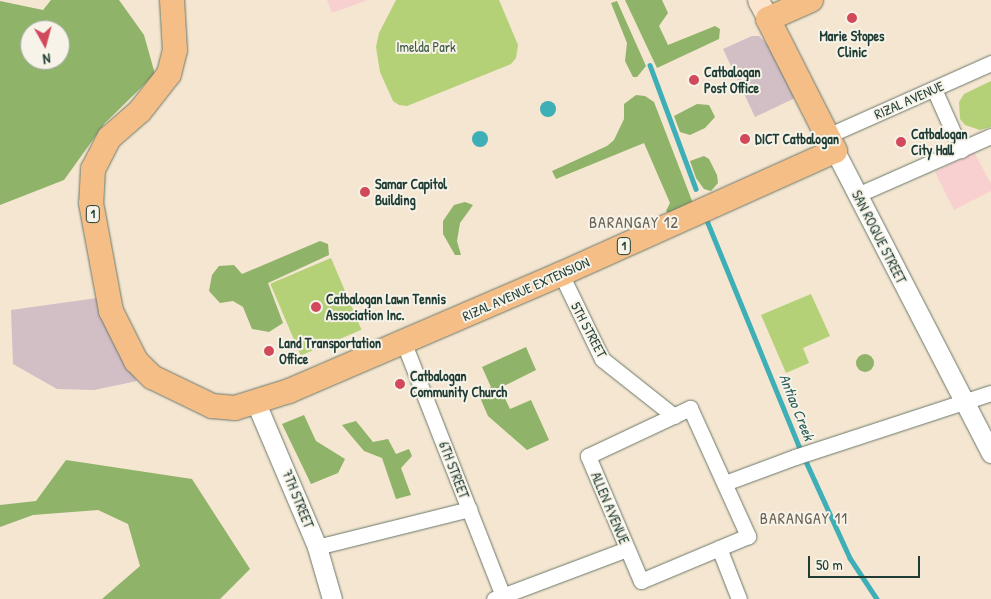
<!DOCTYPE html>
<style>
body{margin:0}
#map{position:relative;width:991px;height:599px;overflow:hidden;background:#f4e6d0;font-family:"Patrick Hand",sans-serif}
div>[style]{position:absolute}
.built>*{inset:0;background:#f7d0cf}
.industrial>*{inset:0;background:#d2bec5}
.green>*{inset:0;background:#b4d178;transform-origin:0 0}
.forest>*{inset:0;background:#8fb368}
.round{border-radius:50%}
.water>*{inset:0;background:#3eafb7}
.stream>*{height:4.5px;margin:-2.25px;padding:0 2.25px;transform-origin:2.25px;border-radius:2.25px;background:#3eafb7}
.roads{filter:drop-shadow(0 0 1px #6a786b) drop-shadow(0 0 1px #6a786b)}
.minor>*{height:15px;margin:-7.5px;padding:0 7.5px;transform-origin:7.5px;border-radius:7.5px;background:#fff}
.tertiary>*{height:19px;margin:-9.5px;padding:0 9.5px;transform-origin:9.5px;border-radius:9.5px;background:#fff}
.secondary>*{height:21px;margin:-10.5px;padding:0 10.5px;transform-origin:10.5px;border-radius:10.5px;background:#fbe5cf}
.primary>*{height:24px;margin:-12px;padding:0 12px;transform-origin:12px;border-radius:12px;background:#f6be87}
.dots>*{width:14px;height:14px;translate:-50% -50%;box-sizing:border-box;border:2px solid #f7f3e8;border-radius:50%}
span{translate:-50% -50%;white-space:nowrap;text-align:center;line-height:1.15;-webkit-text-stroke:4px #f7f3e8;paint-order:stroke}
.shield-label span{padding:1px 4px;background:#f7f3e8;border:1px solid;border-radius:4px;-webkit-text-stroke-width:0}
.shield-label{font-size:12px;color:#1f3d34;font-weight:700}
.poi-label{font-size:14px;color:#1f3d34;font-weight:700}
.left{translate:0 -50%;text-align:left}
.park-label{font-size:14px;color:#3d5b42}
.street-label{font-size:14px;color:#1f3d34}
.water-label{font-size:15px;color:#285f5b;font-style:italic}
.quarter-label{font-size:16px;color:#6a6256;letter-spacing:1px}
.north{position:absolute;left:20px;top:20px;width:50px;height:50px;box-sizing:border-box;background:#f7f3e8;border:1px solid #a1aaa0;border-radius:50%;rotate:173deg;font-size:14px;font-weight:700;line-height:20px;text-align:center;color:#1f3d34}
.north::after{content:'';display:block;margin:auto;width:18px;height:22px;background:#d1495b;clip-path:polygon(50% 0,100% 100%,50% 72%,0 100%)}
.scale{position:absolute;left:808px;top:556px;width:112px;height:22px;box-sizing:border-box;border:2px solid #1f3d34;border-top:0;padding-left:6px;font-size:15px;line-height:18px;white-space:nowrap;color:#1f3d34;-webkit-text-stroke:4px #f7f3e8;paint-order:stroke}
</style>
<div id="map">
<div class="built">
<i style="clip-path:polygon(327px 0,368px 0,332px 13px)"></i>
<i style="clip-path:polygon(974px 152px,991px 184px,991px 191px,954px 210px,935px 172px)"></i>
</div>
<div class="industrial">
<i style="clip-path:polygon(752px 36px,759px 36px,767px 44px,795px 98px,755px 117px,723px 49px)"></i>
<i style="clip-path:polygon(97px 298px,113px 343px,137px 381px,94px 390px,57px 389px,13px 364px,11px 310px)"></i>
</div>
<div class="green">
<i style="clip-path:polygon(396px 0,499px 0,518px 45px,516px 58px,511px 64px,407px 106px,399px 105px,393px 101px,380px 72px,376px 47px,379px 33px)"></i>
<i style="clip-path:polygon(991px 81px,991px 127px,980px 130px,965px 125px,960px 119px,959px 102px,964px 94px)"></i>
<i style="left:331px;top:258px;width:78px;height:66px;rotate:67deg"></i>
<i style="clip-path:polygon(811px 294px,830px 336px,803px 348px,809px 363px,786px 373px,761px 315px)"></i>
</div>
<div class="forest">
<i style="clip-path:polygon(evenodd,51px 0,119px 0,144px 35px,155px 74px,105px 123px,64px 180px,0 205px,0 1px,43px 10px,51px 0,30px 30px,60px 30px,60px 60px,30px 60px,30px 30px)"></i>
<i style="clip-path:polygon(625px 0,662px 0,668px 13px,659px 26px,668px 45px,715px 26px,720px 29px,719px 39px,657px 68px)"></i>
<i style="clip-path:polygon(617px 1px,646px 66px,637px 77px,633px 77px,625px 61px,627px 43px,611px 3px)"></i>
<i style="clip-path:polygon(636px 95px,645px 96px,654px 102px,694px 206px,670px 216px,666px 211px,670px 203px,644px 143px,556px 179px,552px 171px,607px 146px,614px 140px,624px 119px,624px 104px)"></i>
<i style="clip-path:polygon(697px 104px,709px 105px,715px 117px,705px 128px,690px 135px,680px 132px,674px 116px)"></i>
<i style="clip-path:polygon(704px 156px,709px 159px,717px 175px,718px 183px,711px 191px,704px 189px,696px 178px,690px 161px)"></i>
<i style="clip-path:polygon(465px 202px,473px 205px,460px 223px,457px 241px,461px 255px,455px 255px,443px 234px,443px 221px,454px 205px)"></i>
<i style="clip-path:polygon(320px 241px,328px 244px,329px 255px,268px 283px,283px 323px,269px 332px,252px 329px,243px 307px,233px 301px,220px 303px,209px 291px,212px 275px,219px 266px,234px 265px,242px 274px)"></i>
<i style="clip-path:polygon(526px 347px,536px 370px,500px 388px,510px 409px,531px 400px,549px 440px,527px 450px,488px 416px,478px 393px,491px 387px,482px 367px)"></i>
<i class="round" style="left:856px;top:354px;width:18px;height:18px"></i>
<i style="clip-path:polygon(304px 415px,316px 441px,345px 459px,338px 473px,311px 484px,282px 424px)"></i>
<i style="clip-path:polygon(356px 421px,373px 442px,388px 439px,396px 454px,409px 449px,412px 456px,401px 468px,411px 495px,396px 499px,382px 458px,364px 451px,342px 425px)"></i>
<i style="clip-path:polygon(66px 460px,192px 479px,250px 569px,220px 599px,102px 599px,140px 566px,128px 524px,98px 510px,33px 515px,0 527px,0 505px,36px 501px)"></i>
</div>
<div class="water">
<i class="round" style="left:540px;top:101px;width:16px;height:16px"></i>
<i class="round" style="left:472px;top:131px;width:16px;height:16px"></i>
</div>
<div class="stream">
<i style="left:650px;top:65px;width:132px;rotate:69.6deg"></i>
<i style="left:706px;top:218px;width:246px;rotate:67.8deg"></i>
<i style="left:799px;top:446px;width:123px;rotate:65.5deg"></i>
<i style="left:850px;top:558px;width:49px;rotate:56.6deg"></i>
</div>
<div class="roads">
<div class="minor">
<i style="left:934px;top:89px;width:67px;rotate:66.1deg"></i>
<i style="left:827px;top:136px;width:180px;rotate:-24deg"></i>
<i style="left:857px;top:195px;width:146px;rotate:-23.8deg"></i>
<i style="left:561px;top:274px;width:94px;rotate:64.2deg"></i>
<i style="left:602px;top:359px;width:92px;rotate:38.4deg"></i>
<i style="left:403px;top:341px;width:277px;rotate:68.6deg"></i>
<i style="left:690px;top:408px;width:141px;rotate:65.6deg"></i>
<i style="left:748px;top:536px;width:116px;rotate:157.2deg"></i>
<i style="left:641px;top:581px;width:136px;rotate:-113deg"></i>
<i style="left:588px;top:456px;width:113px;rotate:-25.2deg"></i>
<i style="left:725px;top:483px;width:75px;rotate:-20.4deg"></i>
<i style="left:795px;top:457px;width:206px;rotate:-18.1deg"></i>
<i style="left:317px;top:547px;width:157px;rotate:-14deg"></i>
<i style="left:719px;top:548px;width:55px;rotate:68.6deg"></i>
<i style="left:494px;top:599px;width:142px;rotate:-20.6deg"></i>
</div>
<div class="tertiary">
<i style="left:835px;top:151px;width:340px;rotate:62.7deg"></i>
<i style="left:256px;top:403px;width:156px;rotate:67deg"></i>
<i style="left:317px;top:547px;width:54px;rotate:73.9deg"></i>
</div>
<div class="secondary">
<i style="left:758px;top:0;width:21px;rotate:62deg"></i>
</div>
<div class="primary">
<i style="left:172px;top:0;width:50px;rotate:86.6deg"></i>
<i style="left:175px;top:50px;width:25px;rotate:104deg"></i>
<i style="left:169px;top:74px;width:47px;rotate:128.1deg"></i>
<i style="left:140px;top:111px;width:41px;rotate:138.9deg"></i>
<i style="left:109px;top:138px;width:35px;rotate:117deg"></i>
<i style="left:93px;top:169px;width:34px;rotate:93deg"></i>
<i style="left:91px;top:203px;width:110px;rotate:79.5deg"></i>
<i style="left:111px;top:311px;width:56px;rotate:63.4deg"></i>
<i style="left:136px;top:361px;width:23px;rotate:45deg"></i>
<i style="left:152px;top:377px;width:67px;rotate:25.8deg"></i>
<i style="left:212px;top:406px;width:23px;rotate:5deg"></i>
<i style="left:235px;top:408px;width:57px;rotate:-17.5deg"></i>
<i style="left:289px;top:391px;width:296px;rotate:-23.3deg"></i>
<i style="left:561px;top:274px;width:300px;rotate:-24.2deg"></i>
<i style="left:835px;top:151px;width:148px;rotate:-116.9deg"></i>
<i style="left:768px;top:19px;width:47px;rotate:-23.8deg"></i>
</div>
</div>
<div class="dots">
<i style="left:852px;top:18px;background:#d1495b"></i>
<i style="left:694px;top:80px;background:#d1495b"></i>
<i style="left:745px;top:139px;background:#d1495b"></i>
<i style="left:901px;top:142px;background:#d1495b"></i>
<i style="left:365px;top:192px;background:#d1495b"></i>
<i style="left:316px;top:307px;background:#d1495b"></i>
<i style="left:269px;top:351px;background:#d1495b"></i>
<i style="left:400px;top:384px;background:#d1495b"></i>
</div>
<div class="shield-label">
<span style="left:93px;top:214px">1</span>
<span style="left:624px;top:246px">1</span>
</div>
<div class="poi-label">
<span style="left:852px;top:44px">Marie Stopes<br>Clinic</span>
<span class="left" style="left:704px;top:80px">Catbalogan<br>Post Office</span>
<span class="left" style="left:911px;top:142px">Catbalogan<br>City Hall</span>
<span class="left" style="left:755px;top:139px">DICT Catbalogan</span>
<span class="left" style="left:375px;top:192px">Samar Capitol<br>Building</span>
<span class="left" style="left:326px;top:307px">Catbalogan Lawn Tennis<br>Association Inc.</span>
<span class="left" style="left:279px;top:351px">Land Transportation<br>Office</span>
<span class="left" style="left:410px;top:384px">Catbalogan<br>Community Church</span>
</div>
<div class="park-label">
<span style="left:426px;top:47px">Imelda Park</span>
</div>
<div class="street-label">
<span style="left:909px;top:100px;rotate:-24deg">RIZAL AVENUE</span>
<span style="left:879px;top:237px;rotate:63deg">SAN ROQUE STREET</span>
<span style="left:526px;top:289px;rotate:-24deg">RIZAL AVENUE EXTENSION</span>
<span style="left:589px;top:330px;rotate:62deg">5TH STREET</span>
<span style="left:454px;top:470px;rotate:69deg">6TH STREET</span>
<span style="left:298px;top:499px;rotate:68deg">7TH STREET</span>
<span style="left:610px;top:508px;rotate:67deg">ALLEN AVENUE</span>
</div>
<div class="water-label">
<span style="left:797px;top:407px;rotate:68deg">Antiao Creek</span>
</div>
<div class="quarter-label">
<span style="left:634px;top:222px">BARANGAY 12</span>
<span style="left:804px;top:518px">BARANGAY 11</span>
</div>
<div class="north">N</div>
<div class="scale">50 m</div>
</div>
